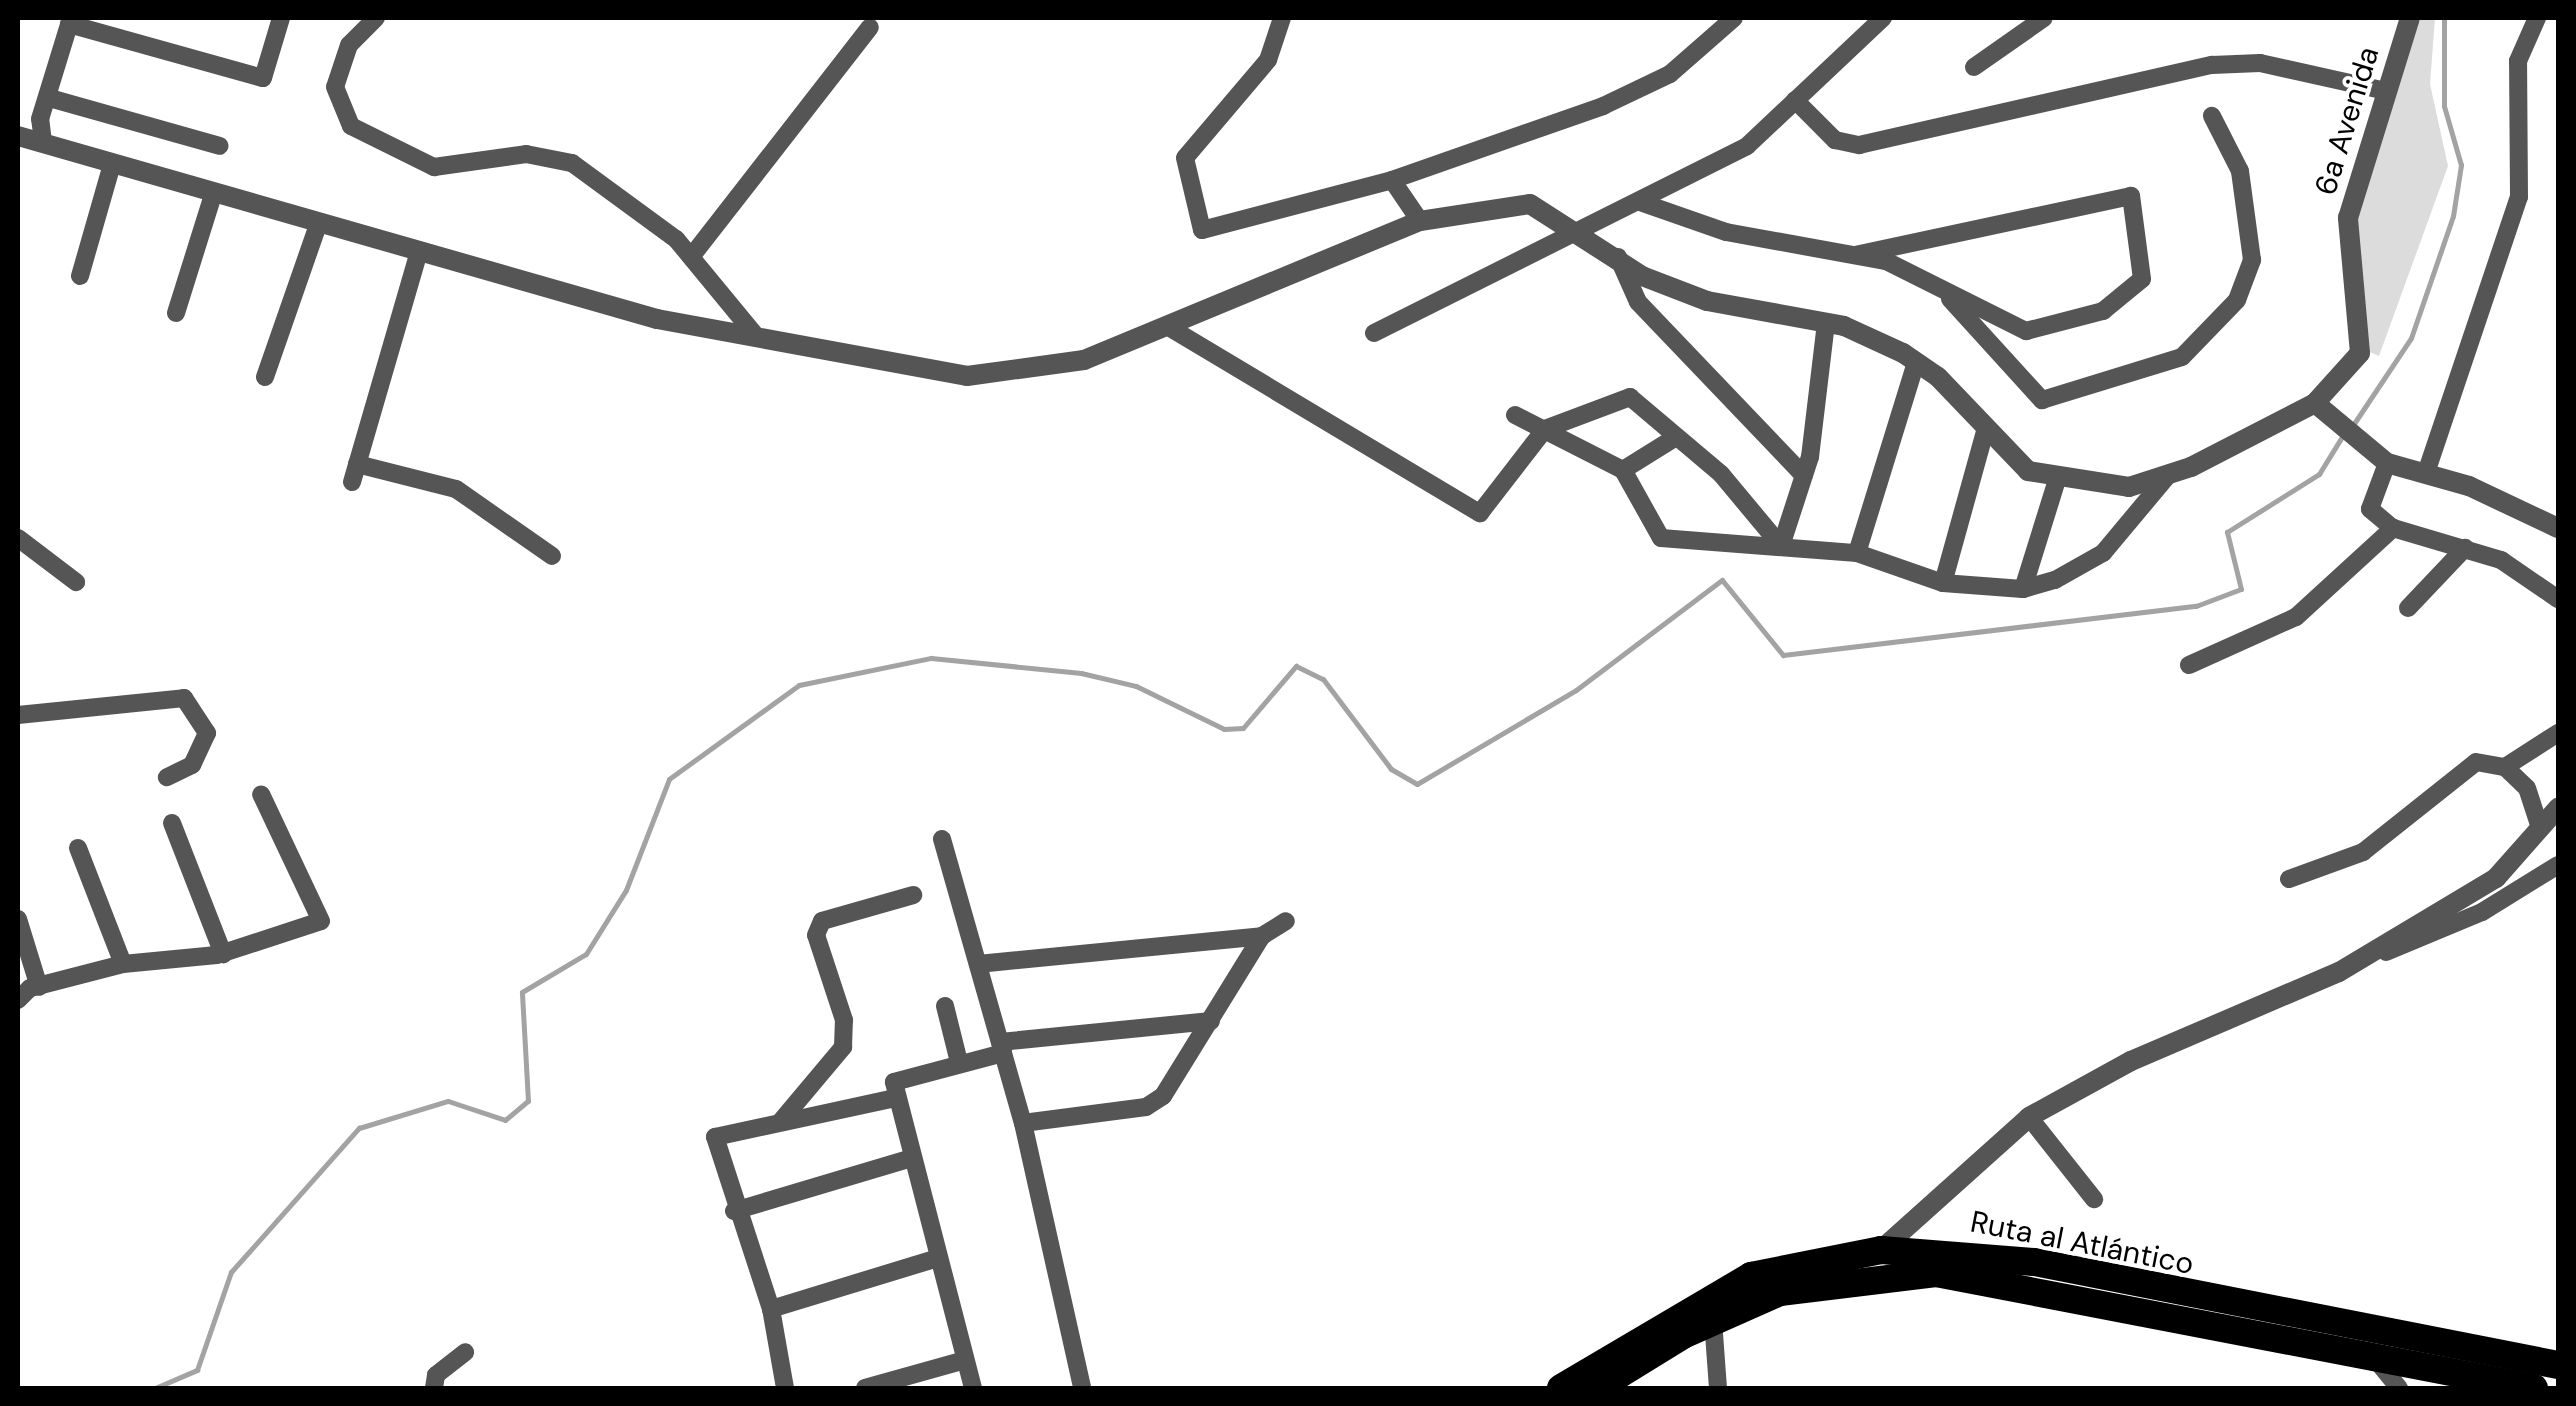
<!DOCTYPE html>
<meta charset="utf-8">
<style>
body{margin:0}
#map{position:relative;width:2576px;height:1406px;overflow:hidden;background:#fff;font-family:"DM Sans",sans-serif}
div>[style]{position:absolute}
.green>*{inset:0;background:#dcdcdc}
.stream>*{height:5px;margin:-2.5px;padding:0 2.5px;transform-origin:2.5px;border-radius:2.5px;background:#a3a3a3}
.minor>*{height:18px;margin:-9px;padding:0 9px;transform-origin:9px;border-radius:9px;background:#555}
.tertiary>*{height:20px;margin:-10px;padding:0 10px;transform-origin:10px;border-radius:10px;background:#555}
.trunk>*{height:28px;margin:-14px;padding:0 14px;transform-origin:14px;border-radius:14px;background:#000}
span{translate:-50% -50%;white-space:nowrap;text-align:center;line-height:1.15;-webkit-text-stroke:8px #fff;paint-order:stroke}
.street-label{font-size:30px;color:#000}
.frame{position:absolute;inset:0;border:20px solid #000;pointer-events:none}
</style>
<div id="map">
<div class="green">
<i style="clip-path:polygon(2418px 18px,2435px 18px,2430px 84px,2448px 166px,2379px 356px,2367px 351px,2351px 217px)"></i>
</div>
<div class="stream">
<i style="left:2351px;top:428px;width:108px;rotate:-56.3deg"></i>
<i style="left:2411px;top:338px;width:129px;rotate:-71deg"></i>
<i style="left:2453px;top:216px;width:52px;rotate:-81.1deg"></i>
<i style="left:2461px;top:165px;width:61px;rotate:-106.1deg"></i>
<i style="left:2444px;top:106px;width:88px;rotate:-90deg"></i>
<i style="left:155px;top:1388px;width:46px;rotate:-23.2deg"></i>
<i style="left:197px;top:1370px;width:104px;rotate:-70.9deg"></i>
<i style="left:231px;top:1272px;width:193px;rotate:-48.4deg"></i>
<i style="left:359px;top:1128px;width:93px;rotate:-16.9deg"></i>
<i style="left:448px;top:1101px;width:60px;rotate:18.4deg"></i>
<i style="left:505px;top:1120px;width:30px;rotate:-40deg"></i>
<i style="left:528px;top:1101px;width:109px;rotate:-93.2deg"></i>
<i style="left:522px;top:992px;width:74px;rotate:-30.7deg"></i>
<i style="left:586px;top:954px;width:75px;rotate:-58deg"></i>
<i style="left:626px;top:890px;width:119px;rotate:-68.8deg"></i>
<i style="left:669px;top:779px;width:160px;rotate:-35.9deg"></i>
<i style="left:799px;top:685px;width:135px;rotate:-11.6deg"></i>
<i style="left:931px;top:658px;width:151px;rotate:5.7deg"></i>
<i style="left:1081px;top:673px;width:57px;rotate:13.3deg"></i>
<i style="left:1136px;top:686px;width:98px;rotate:26deg"></i>
<i style="left:1224px;top:729px;width:19px;rotate:-3deg"></i>
<i style="left:1243px;top:728px;width:82px;rotate:-49.5deg"></i>
<i style="left:1296px;top:666px;width:30px;rotate:26deg"></i>
<i style="left:1323px;top:679px;width:113px;rotate:52.9deg"></i>
<i style="left:1391px;top:769px;width:30px;rotate:30deg"></i>
<i style="left:1417px;top:784px;width:185px;rotate:-30.6deg"></i>
<i style="left:1576px;top:690px;width:183px;rotate:-37deg"></i>
<i style="left:1722px;top:580px;width:97px;rotate:50.9deg"></i>
<i style="left:1783px;top:655px;width:416px;rotate:-6.8deg"></i>
<i style="left:2196px;top:606px;width:48px;rotate:-20.7deg"></i>
<i style="left:2241px;top:589px;width:59px;rotate:-103.8deg"></i>
<i style="left:2227px;top:532px;width:109px;rotate:-32.2deg"></i>
<i style="left:2319px;top:474px;width:46px;rotate:-58.4deg"></i>
</div>
<div class="minor">
<i style="left:376px;top:18px;width:38px;rotate:135deg"></i>
<i style="left:349px;top:45px;width:44px;rotate:108.4deg"></i>
<i style="left:335px;top:87px;width:42px;rotate:67.7deg"></i>
<i style="left:351px;top:126px;width:93px;rotate:26.3deg"></i>
<i style="left:434px;top:167px;width:93px;rotate:-8deg"></i>
<i style="left:526px;top:154px;width:47px;rotate:11.1deg"></i>
<i style="left:572px;top:163px;width:129px;rotate:36.2deg"></i>
<i style="left:676px;top:239px;width:126px;rotate:50.5deg"></i>
<i style="left:1282px;top:18px;width:44px;rotate:108.4deg"></i>
<i style="left:1268px;top:60px;width:128px;rotate:130.3deg"></i>
<i style="left:1185px;top:158px;width:74px;rotate:76.7deg"></i>
<i style="left:1202px;top:230px;width:196px;rotate:-14.7deg"></i>
<i style="left:1392px;top:180px;width:224px;rotate:-19.3deg"></i>
<i style="left:1603px;top:106px;width:74px;rotate:-25.5deg"></i>
<i style="left:1670px;top:74px;width:85px;rotate:-41.2deg"></i>
<i style="left:69px;top:24px;width:201px;rotate:15.6deg"></i>
<i style="left:263px;top:78px;width:63px;rotate:-73.3deg"></i>
<i style="left:1974px;top:67px;width:85px;rotate:-35deg"></i>
<i style="left:53px;top:99px;width:173px;rotate:15.7deg"></i>
<i style="left:1795px;top:100px;width:57px;rotate:45deg"></i>
<i style="left:1835px;top:140px;width:25px;rotate:12deg"></i>
<i style="left:1859px;top:145px;width:362px;rotate:-12.8deg"></i>
<i style="left:2212px;top:65px;width:48px;rotate:-2.4deg"></i>
<i style="left:2260px;top:63px;width:129px;rotate:12.5deg"></i>
<i style="left:43px;top:142px;width:23px;rotate:-97deg"></i>
<i style="left:40px;top:119px;width:106px;rotate:-72.9deg"></i>
<i style="left:1392px;top:180px;width:50px;rotate:55.7deg"></i>
<i style="left:1640px;top:202px;width:91px;rotate:19.2deg"></i>
<i style="left:1726px;top:232px;width:163px;rotate:10.3deg"></i>
<i style="left:1886px;top:261px;width:157px;rotate:26.6deg"></i>
<i style="left:2026px;top:331px;width:80px;rotate:-14.6deg"></i>
<i style="left:2103px;top:311px;width:50px;rotate:-39.4deg"></i>
<i style="left:2142px;top:279px;width:84px;rotate:-97.5deg"></i>
<i style="left:2131px;top:196px;width:281px;rotate:167.9deg"></i>
<i style="left:691px;top:257px;width:291px;rotate:-52.1deg"></i>
<i style="left:1618px;top:257px;width:49px;rotate:66deg"></i>
<i style="left:1638px;top:302px;width:240px;rotate:46.3deg"></i>
<i style="left:80px;top:276px;width:112px;rotate:-74deg"></i>
<i style="left:1950px;top:299px;width:137px;rotate:47.7deg"></i>
<i style="left:2042px;top:400px;width:146px;rotate:-17.1deg"></i>
<i style="left:2182px;top:357px;width:79px;rotate:-46deg"></i>
<i style="left:2237px;top:300px;width:43px;rotate:-69.4deg"></i>
<i style="left:2252px;top:260px;width:90px;rotate:-97.7deg"></i>
<i style="left:2240px;top:171px;width:62px;rotate:-117deg"></i>
<i style="left:176px;top:313px;width:121px;rotate:-72.6deg"></i>
<i style="left:1172px;top:329px;width:359px;rotate:30.9deg"></i>
<i style="left:1480px;top:513px;width:106px;rotate:-52.3deg"></i>
<i style="left:1545px;top:429px;width:91px;rotate:-20.6deg"></i>
<i style="left:1630px;top:397px;width:119px;rotate:40.2deg"></i>
<i style="left:1721px;top:474px;width:94px;rotate:50.2deg"></i>
<i style="left:1781px;top:546px;width:94px;rotate:-72deg"></i>
<i style="left:1810px;top:457px;width:136px;rotate:-83.2deg"></i>
<i style="left:1374px;top:333px;width:417px;rotate:-26.6deg"></i>
<i style="left:1747px;top:146px;width:187px;rotate:-43.3deg"></i>
<i style="left:265px;top:377px;width:161px;rotate:-70.8deg"></i>
<i style="left:1515px;top:415px;width:121px;rotate:27deg"></i>
<i style="left:1623px;top:470px;width:78px;rotate:60.8deg"></i>
<i style="left:1661px;top:538px;width:197px;rotate:4.4deg"></i>
<i style="left:1857px;top:553px;width:91px;rotate:19.2deg"></i>
<i style="left:1943px;top:583px;width:80px;rotate:4.3deg"></i>
<i style="left:2023px;top:589px;width:33px;rotate:-16deg"></i>
<i style="left:2055px;top:580px;width:55px;rotate:-29.4deg"></i>
<i style="left:2103px;top:553px;width:103px;rotate:-50.1deg"></i>
<i style="left:2387px;top:463px;width:49px;rotate:110.3deg"></i>
<i style="left:2370px;top:509px;width:30px;rotate:40deg"></i>
<i style="left:2393px;top:528px;width:113px;rotate:16.5deg"></i>
<i style="left:2501px;top:560px;width:69px;rotate:34.4deg"></i>
<i style="left:357px;top:464px;width:102px;rotate:14.2deg"></i>
<i style="left:456px;top:489px;width:117px;rotate:34.9deg"></i>
<i style="left:1623px;top:470px;width:62px;rotate:-31.9deg"></i>
<i style="left:2426px;top:473px;width:291px;rotate:-71.4deg"></i>
<i style="left:2519px;top:197px;width:136px;rotate:-90.4deg"></i>
<i style="left:2518px;top:61px;width:47px;rotate:-66.2deg"></i>
<i style="left:352px;top:482px;width:236px;rotate:-73.8deg"></i>
<i style="left:18px;top:538px;width:73px;rotate:37.2deg"></i>
<i style="left:1857px;top:553px;width:200px;rotate:-72.8deg"></i>
<i style="left:1943px;top:583px;width:157px;rotate:-74.5deg"></i>
<i style="left:2023px;top:589px;width:114px;rotate:-72.7deg"></i>
<i style="left:2408px;top:608px;width:83px;rotate:-46.5deg"></i>
<i style="left:2189px;top:665px;width:117px;rotate:-24.2deg"></i>
<i style="left:2296px;top:617px;width:132px;rotate:-42.5deg"></i>
<i style="left:18px;top:715px;width:167px;rotate:-5.8deg"></i>
<i style="left:184px;top:698px;width:42px;rotate:56.7deg"></i>
<i style="left:207px;top:733px;width:35px;rotate:115deg"></i>
<i style="left:192px;top:765px;width:28px;rotate:154deg"></i>
<i style="left:2505px;top:767px;width:63px;rotate:-32.7deg"></i>
<i style="left:172px;top:823px;width:141px;rotate:68.7deg"></i>
<i style="left:942px;top:839px;width:295px;rotate:74.1deg"></i>
<i style="left:1023px;top:1123px;width:271px;rotate:77.4deg"></i>
<i style="left:78px;top:848px;width:124px;rotate:68.8deg"></i>
<i style="left:2289px;top:879px;width:79px;rotate:-20deg"></i>
<i style="left:2363px;top:852px;width:144px;rotate:-38.5deg"></i>
<i style="left:2476px;top:762px;width:29px;rotate:10deg"></i>
<i style="left:2505px;top:767px;width:30px;rotate:44deg"></i>
<i style="left:2527px;top:788px;width:39px;rotate:72deg"></i>
<i style="left:18px;top:919px;width:71px;rotate:72.8deg"></i>
<i style="left:2386px;top:952px;width:104px;rotate:-22.6deg"></i>
<i style="left:2482px;top:912px;width:89px;rotate:-31.7deg"></i>
<i style="left:978px;top:964px;width:285px;rotate:-5.6deg"></i>
<i style="left:1262px;top:936px;width:28px;rotate:-32deg"></i>
<i style="left:18px;top:1000px;width:17px;rotate:-45deg"></i>
<i style="left:30px;top:988px;width:96px;rotate:-14.5deg"></i>
<i style="left:123px;top:964px;width:94px;rotate:-5.5deg"></i>
<i style="left:217px;top:955px;width:109px;rotate:-18.1deg"></i>
<i style="left:321px;top:921px;width:140px;rotate:-115.3deg"></i>
<i style="left:945px;top:1006px;width:58px;rotate:76deg"></i>
<i style="left:1000px;top:1042px;width:212px;rotate:-5.7deg"></i>
<i style="left:2029px;top:1117px;width:105px;rotate:51.6deg"></i>
<i style="left:781px;top:1121px;width:97px;rotate:-50deg"></i>
<i style="left:843px;top:1047px;width:27px;rotate:-88deg"></i>
<i style="left:844px;top:1020px;width:89px;rotate:-108.2deg"></i>
<i style="left:816px;top:935px;width:15px;rotate:-67deg"></i>
<i style="left:822px;top:921px;width:95px;rotate:-15.9deg"></i>
<i style="left:1023px;top:1123px;width:124px;rotate:-7.4deg"></i>
<i style="left:1146px;top:1107px;width:20px;rotate:-33deg"></i>
<i style="left:1163px;top:1096px;width:188px;rotate:-58.3deg"></i>
<i style="left:734px;top:1211px;width:186px;rotate:-16.6deg"></i>
<i style="left:771px;top:1309px;width:175px;rotate:-17deg"></i>
<i style="left:1713px;top:1320px;width:68px;rotate:85.8deg"></i>
<i style="left:2377px;top:1361px;width:35px;rotate:51deg"></i>
<i style="left:434px;top:1388px;width:13px;rotate:-81deg"></i>
<i style="left:436px;top:1375px;width:37px;rotate:-38deg"></i>
<i style="left:785px;top:1388px;width:80px;rotate:-100deg"></i>
<i style="left:771px;top:1309px;width:181px;rotate:-108deg"></i>
<i style="left:715px;top:1137px;width:185px;rotate:-12.2deg"></i>
<i style="left:865px;top:1388px;width:104px;rotate:-15.6deg"></i>
<i style="left:973px;top:1388px;width:316px;rotate:-104.5deg"></i>
<i style="left:894px;top:1082px;width:113px;rotate:-14.9deg"></i>
</div>
<div class="tertiary">
<i style="left:18px;top:136px;width:665px;rotate:15.98deg"></i>
<i style="left:657px;top:319px;width:315px;rotate:10.4deg"></i>
<i style="left:967px;top:376px;width:118px;rotate:-7.8deg"></i>
<i style="left:1084px;top:360px;width:364px;rotate:-22.5deg"></i>
<i style="left:1420px;top:221px;width:111px;rotate:-8.8deg"></i>
<i style="left:1530px;top:204px;width:133px;rotate:32.7deg"></i>
<i style="left:1642px;top:276px;width:70px;rotate:21deg"></i>
<i style="left:1707px;top:301px;width:139px;rotate:10.3deg"></i>
<i style="left:1844px;top:326px;width:65px;rotate:24.6deg"></i>
<i style="left:1903px;top:353px;width:42px;rotate:34.4deg"></i>
<i style="left:1938px;top:377px;width:130px;rotate:46.2deg"></i>
<i style="left:2028px;top:471px;width:102px;rotate:9deg"></i>
<i style="left:2129px;top:487px;width:65px;rotate:-17.9deg"></i>
<i style="left:2191px;top:467px;width:140px;rotate:-27.3deg"></i>
<i style="left:2315px;top:403px;width:67px;rotate:-48deg"></i>
<i style="left:2360px;top:353px;width:136px;rotate:-95.1deg"></i>
<i style="left:2348px;top:218px;width:209px;rotate:-72.8deg"></i>
<i style="left:2315px;top:403px;width:94px;rotate:39.8deg"></i>
<i style="left:2387px;top:463px;width:85px;rotate:15.7deg"></i>
<i style="left:2469px;top:486px;width:98px;rotate:25.3deg"></i>
<i style="left:1881px;top:1250px;width:199px;rotate:-41.9deg"></i>
<i style="left:2029px;top:1117px;width:116px;rotate:-28.8deg"></i>
<i style="left:2131px;top:1061px;width:226px;rotate:-23.2deg"></i>
<i style="left:2339px;top:972px;width:183px;rotate:-30.9deg"></i>
<i style="left:2496px;top:878px;width:94px;rotate:-48.5deg"></i>
</div>
<div class="trunk">
<i style="left:1561px;top:1388px;width:221px;rotate:-30.5deg"></i>
<i style="left:1751px;top:1276px;width:133px;rotate:-11.3deg"></i>
<i style="left:1881px;top:1250px;width:153px;rotate:4.5deg"></i>
<i style="left:2034px;top:1262px;width:534px;rotate:11.12deg"></i>
<i style="left:1597px;top:1388px;width:101px;rotate:-31.6deg"></i>
<i style="left:1683px;top:1335px;width:106px;rotate:-23.9deg"></i>
<i style="left:1780px;top:1292px;width:157px;rotate:-6.9deg"></i>
<i style="left:1936px;top:1273px;width:609px;rotate:10.89deg"></i>
</div>
<div class="street-label">
<span style="left:2347px;top:121px;rotate:-73deg">6a Avenida</span>
<span style="left:2082px;top:1243px;rotate:11deg">Ruta al Atlántico</span>
</div>
<div class="frame"></div>
</div>
